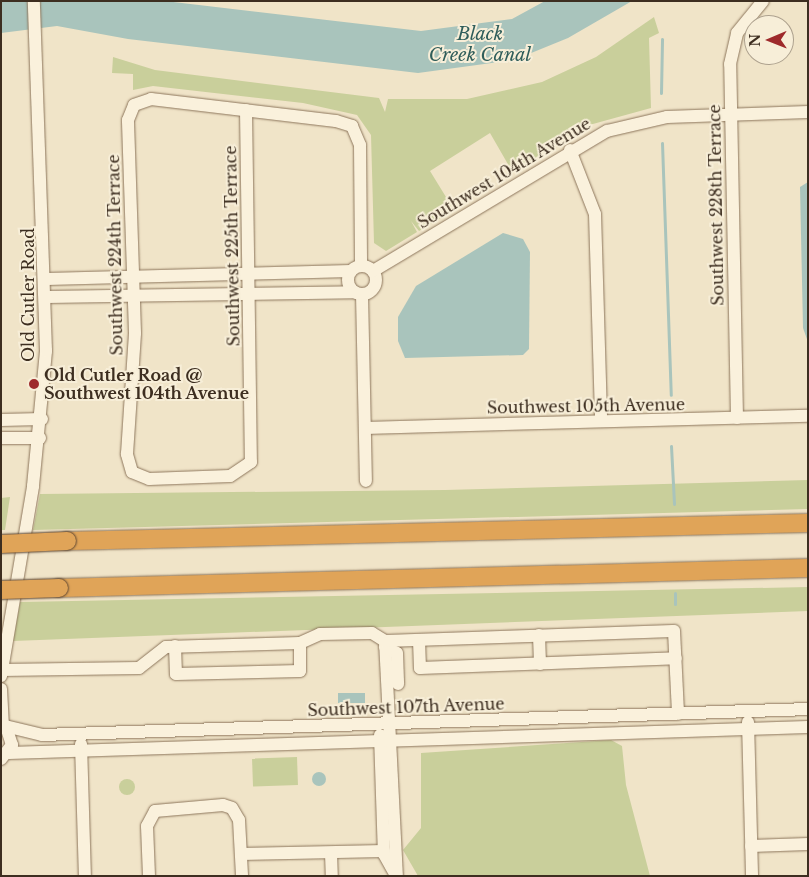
<!DOCTYPE html>
<style>
body{margin:0}
#map{position:relative;width:809px;height:877px;overflow:hidden;background:#f0e4c8;font-family:"Libre Baskerville",serif}
div>[style]{position:absolute}
.green>*{inset:0;background:#c9cf9b;transform-origin:0 0}
.round{border-radius:50%}
.water>*{inset:0;background:#a9c4bc;transform-origin:0 0}
.stream>*{height:3px;margin:-1.5px;padding:0 1.5px;transform-origin:1.5px;border-radius:1.5px;background:#a9c4bc}
.roads{filter:drop-shadow(0 0 1px #8d765c) drop-shadow(0 0 1px #8d765c)}
.minor>*{height:12px;margin:-6px;padding:0 6px;transform-origin:6px;border-radius:6px;background:#faf1dc}
.minor>.ring{margin:-6px;padding:0;box-sizing:content-box;background:none;border:12px solid #faf1dc;border-radius:50%}
.highway>*{height:18px;margin:-9px;padding:0 9px;transform-origin:9px;border-radius:9px;background:#e0a458}
.bridges{filter:drop-shadow(0 0 1px #5b4430) drop-shadow(0 0 1px #5b4430)}
.highway-bridge>*{height:18px;margin:-9px;padding:0 9px;transform-origin:9px;border-radius:9px;background:#e0a458}
.dots>*{width:14px;height:14px;translate:-50% -50%;box-sizing:border-box;border:2px solid #f7eed8;border-radius:50%}
span{translate:-50% -50%;white-space:nowrap;text-align:center;line-height:1.15;-webkit-text-stroke:4px #f7eed8;paint-order:stroke}
.street-label{font-size:16px;color:#3d2e20}
.poi-label{font-size:16px;color:#3d2e20;font-weight:700}
.left{translate:0 -50%;text-align:left}
.water-label{font-size:18px;color:#2f5d5a;font-style:italic}
.frame{position:absolute;inset:0;border:2px solid #3d2e20;pointer-events:none}
.north{position:absolute;left:744px;top:15px;width:50px;height:50px;box-sizing:border-box;background:#f7eed8;border:1px solid #ada18e;border-radius:50%;rotate:269deg;font-size:14px;font-weight:700;line-height:20px;text-align:center;color:#3d2e20}
.north::after{content:'';display:block;margin:auto;width:18px;height:22px;background:#9e2a2b;clip-path:polygon(50% 0,100% 100%,50% 72%,0 100%)}
</style>
<div id="map">
<div class="green">
<i style="clip-path:polygon(654px 17px,659px 33px,649px 38px,651px 108px,582px 127px,513px 173px,490px 133px,430px 171px,454px 210px,419px 231px,411px 221px,417px 232px,386px 251px,374px 243px,371px 135px,357px 115px,303px 103px,153px 86px,133px 90px,133px 74px,112px 73px,113px 57px,155px 70px,379px 98px,385px 112px,388px 99px,467px 99px,542px 82px,596px 57px)"></i>
<i style="clip-path:polygon(808px 480px,808px 509px,33px 530px,40px 494px,445px 490px)"></i>
<i style="clip-path:polygon(10px 497px,5px 530px,1px 530px,1px 498px)"></i>
<i style="clip-path:polygon(808px 587px,808px 611px,13px 641px,20px 602px)"></i>
<i style="clip-path:polygon(611px 740px,622px 746px,626px 785px,650px 876px,418px 876px,403px 850px,421px 828px,421px 753px)"></i>
<i style="left:297px;top:757px;width:28px;height:45px;rotate:88deg"></i>
<i class="round" style="left:119px;top:779px;width:16px;height:16px"></i>
</div>
<div class="water">
<i style="clip-path:polygon(1px 1px,165px 1px,421px 31px,512px 19px,545px 1px,632px 1px,568px 38px,514px 60px,418px 73px,128px 39px,57px 26px,1px 33px)"></i>
<i style="clip-path:polygon(808px 182px,808px 342px,803px 328px,800px 187px)"></i>
<i style="clip-path:polygon(503px 233px,523px 239px,530px 252px,529px 349px,523px 355px,405px 358px,398px 341px,398px 317px,416px 286px)"></i>
<i style="left:338px;top:693px;width:27px;height:10px"></i>
<i class="round" style="left:312px;top:772px;width:14px;height:14px"></i>
</div>
<div class="stream">
<i style="left:661px;top:93px;width:54px;rotate:-88.9deg"></i>
<i style="left:662px;top:143px;width:252px;rotate:88deg"></i>
<i style="left:671px;top:446px;width:58px;rotate:87deg"></i>
<i style="left:675px;top:604px;width:11px;rotate:-90deg"></i>
</div>
<div class="roads">
<div class="minor">
<i style="left:246px;top:110px;width:352px;rotate:89.2deg"></i>
<i style="left:251px;top:462px;width:25px;rotate:146deg"></i>
<i style="left:230px;top:476px;width:81px;rotate:177.9deg"></i>
<i style="left:149px;top:479px;width:18px;rotate:-158deg"></i>
<i style="left:132px;top:472px;width:19px;rotate:-106deg"></i>
<i style="left:127px;top:454px;width:121px;rotate:-86.2deg"></i>
<i style="left:135px;top:333px;width:213px;rotate:-91.9deg"></i>
<i style="left:128px;top:120px;width:16px;rotate:-68deg"></i>
<i style="left:134px;top:105px;width:18px;rotate:-19deg"></i>
<i style="left:151px;top:99px;width:186px;rotate:6.8deg"></i>
<i style="left:336px;top:121px;width:17px;rotate:17deg"></i>
<i style="left:352px;top:126px;width:21px;rotate:67deg"></i>
<i style="left:360px;top:145px;width:120px;rotate:89.5deg"></i>
<i style="left:570px;top:150px;width:69px;rotate:68.7deg"></i>
<i style="left:595px;top:214px;width:207px;rotate:88.3deg"></i>
<i class="ring" style="left:348px;top:266px;width:16px;height:16px"></i>
<i style="left:373px;top:271px;width:273px;rotate:-30.9deg"></i>
<i style="left:607px;top:131px;width:62px;rotate:-13.1deg"></i>
<i style="left:667px;top:117px;width:141px;rotate:-2deg"></i>
<i style="left:47px;top:279px;width:304px;rotate:-1.5deg"></i>
<i style="left:362px;top:294px;width:187px;rotate:88.8deg"></i>
<i style="left:47px;top:297px;width:308px;rotate:-0.9deg"></i>
<i style="left:737px;top:418px;width:354px;rotate:-91.1deg"></i>
<i style="left:730px;top:64px;width:32px;rotate:-77deg"></i>
<i style="left:737px;top:33px;width:41px;rotate:-50.9deg"></i>
<i style="left:1px;top:420px;width:41px;rotate:-1.4deg"></i>
<i style="left:365px;top:428px;width:443px;rotate:-1.6deg"></i>
<i style="left:1px;top:438px;width:39px"></i>
<i style="left:539px;top:635px;width:29px;rotate:88deg"></i>
<i style="left:419px;top:640px;width:28px;rotate:88deg"></i>
<i style="left:420px;top:668px;width:256px;rotate:-2.2deg"></i>
<i style="left:385px;top:641px;width:235px;rotate:87.1deg"></i>
<i style="left:175px;top:646px;width:28px;rotate:88deg"></i>
<i style="left:176px;top:674px;width:124px;rotate:-1.4deg"></i>
<i style="left:300px;top:671px;width:28px;rotate:-90deg"></i>
<i style="left:385px;top:647px;width:13px;rotate:27deg"></i>
<i style="left:397px;top:653px;width:31px;rotate:88deg"></i>
<i style="left:2px;top:670px;width:137px;rotate:-0.8deg"></i>
<i style="left:139px;top:668px;width:34px;rotate:-38deg"></i>
<i style="left:166px;top:647px;width:134px;rotate:-1.7deg"></i>
<i style="left:300px;top:643px;width:22px;rotate:-24deg"></i>
<i style="left:320px;top:634px;width:52px;rotate:-1.1deg"></i>
<i style="left:372px;top:633px;width:15px;rotate:32deg"></i>
<i style="left:385px;top:641px;width:289px;rotate:-2deg"></i>
<i style="left:674px;top:631px;width:83px;rotate:87.2deg"></i>
<i style="left:1px;top:676px;width:193px;rotate:-80.4deg"></i>
<i style="left:33px;top:486px;width:136px;rotate:-84.5deg"></i>
<i style="left:46px;top:351px;width:350px;rotate:-92deg"></i>
<i style="left:1px;top:689px;width:37px;rotate:87deg"></i>
<i style="left:748px;top:722px;width:154px;rotate:88.5deg"></i>
<i style="left:1px;top:725px;width:42px;rotate:13.7deg"></i>
<i style="left:42px;top:735px;width:766px;rotate:-1.94deg"></i>
<i style="left:380px;top:735px;width:119px;rotate:88.1deg"></i>
<i style="left:384px;top:854px;width:23px;rotate:61deg"></i>
<i style="left:81px;top:744px;width:132px;rotate:88.3deg"></i>
<i style="left:9px;top:753px;width:799px;rotate:-1.86deg"></i>
<i style="left:1px;top:759px;width:18px;rotate:-52deg"></i>
<i style="left:12px;top:745px;width:19px;rotate:-108deg"></i>
<i style="left:751px;top:846px;width:57px;rotate:-2deg"></i>
<i style="left:331px;top:853px;width:23px;rotate:88deg"></i>
<i style="left:241px;top:854px;width:143px;rotate:-1.2deg"></i>
<i style="left:149px;top:876px;width:50px;rotate:-92.3deg"></i>
<i style="left:147px;top:826px;width:17px;rotate:-62deg"></i>
<i style="left:155px;top:811px;width:68px;rotate:-5deg"></i>
<i style="left:223px;top:805px;width:9px;rotate:18deg"></i>
<i style="left:232px;top:808px;width:14px;rotate:60deg"></i>
<i style="left:239px;top:820px;width:56px;rotate:86.9deg"></i>
</div>
<div class="highway">
<i style="left:67px;top:541px;width:741px;rotate:-1.39deg"></i>
<i style="left:59px;top:588px;width:749px;rotate:-1.53deg"></i>
</div>
</div>
<div class="bridges">
<div class="highway-bridge">
<i style="left:1px;top:544px;width:66px;rotate:-2.6deg"></i>
<i style="left:1px;top:590px;width:58px;rotate:-2deg"></i>
</div>
</div>
<div class="dots">
<i style="left:34px;top:384px;background:#9e2a2b"></i>
</div>
<div class="street-label">
<span style="left:504px;top:173px;rotate:-31deg">Southwest 104th Avenue</span>
<span style="left:716px;top:205px;rotate:-91deg">Southwest 228th Terrace</span>
<span style="left:232px;top:246px;rotate:-91deg">Southwest 225th Terrace</span>
<span style="left:115px;top:255px;rotate:-91deg">Southwest 224th Terrace</span>
<span style="left:28px;top:295px;rotate:-90deg">Old Cutler Road</span>
<span style="left:586px;top:406px;rotate:-1deg">Southwest 105th Avenue</span>
<span style="left:406px;top:707px;rotate:-2deg">Southwest 107th Avenue</span>
</div>
<div class="poi-label">
<span class="left" style="left:44px;top:384px">Old Cutler Road @<br>Southwest 104th Avenue</span>
</div>
<div class="water-label">
<span style="left:480px;top:45px">Black<br>Creek Canal</span>
</div>
<div class="frame"></div>
<div class="north">N</div>
</div>
